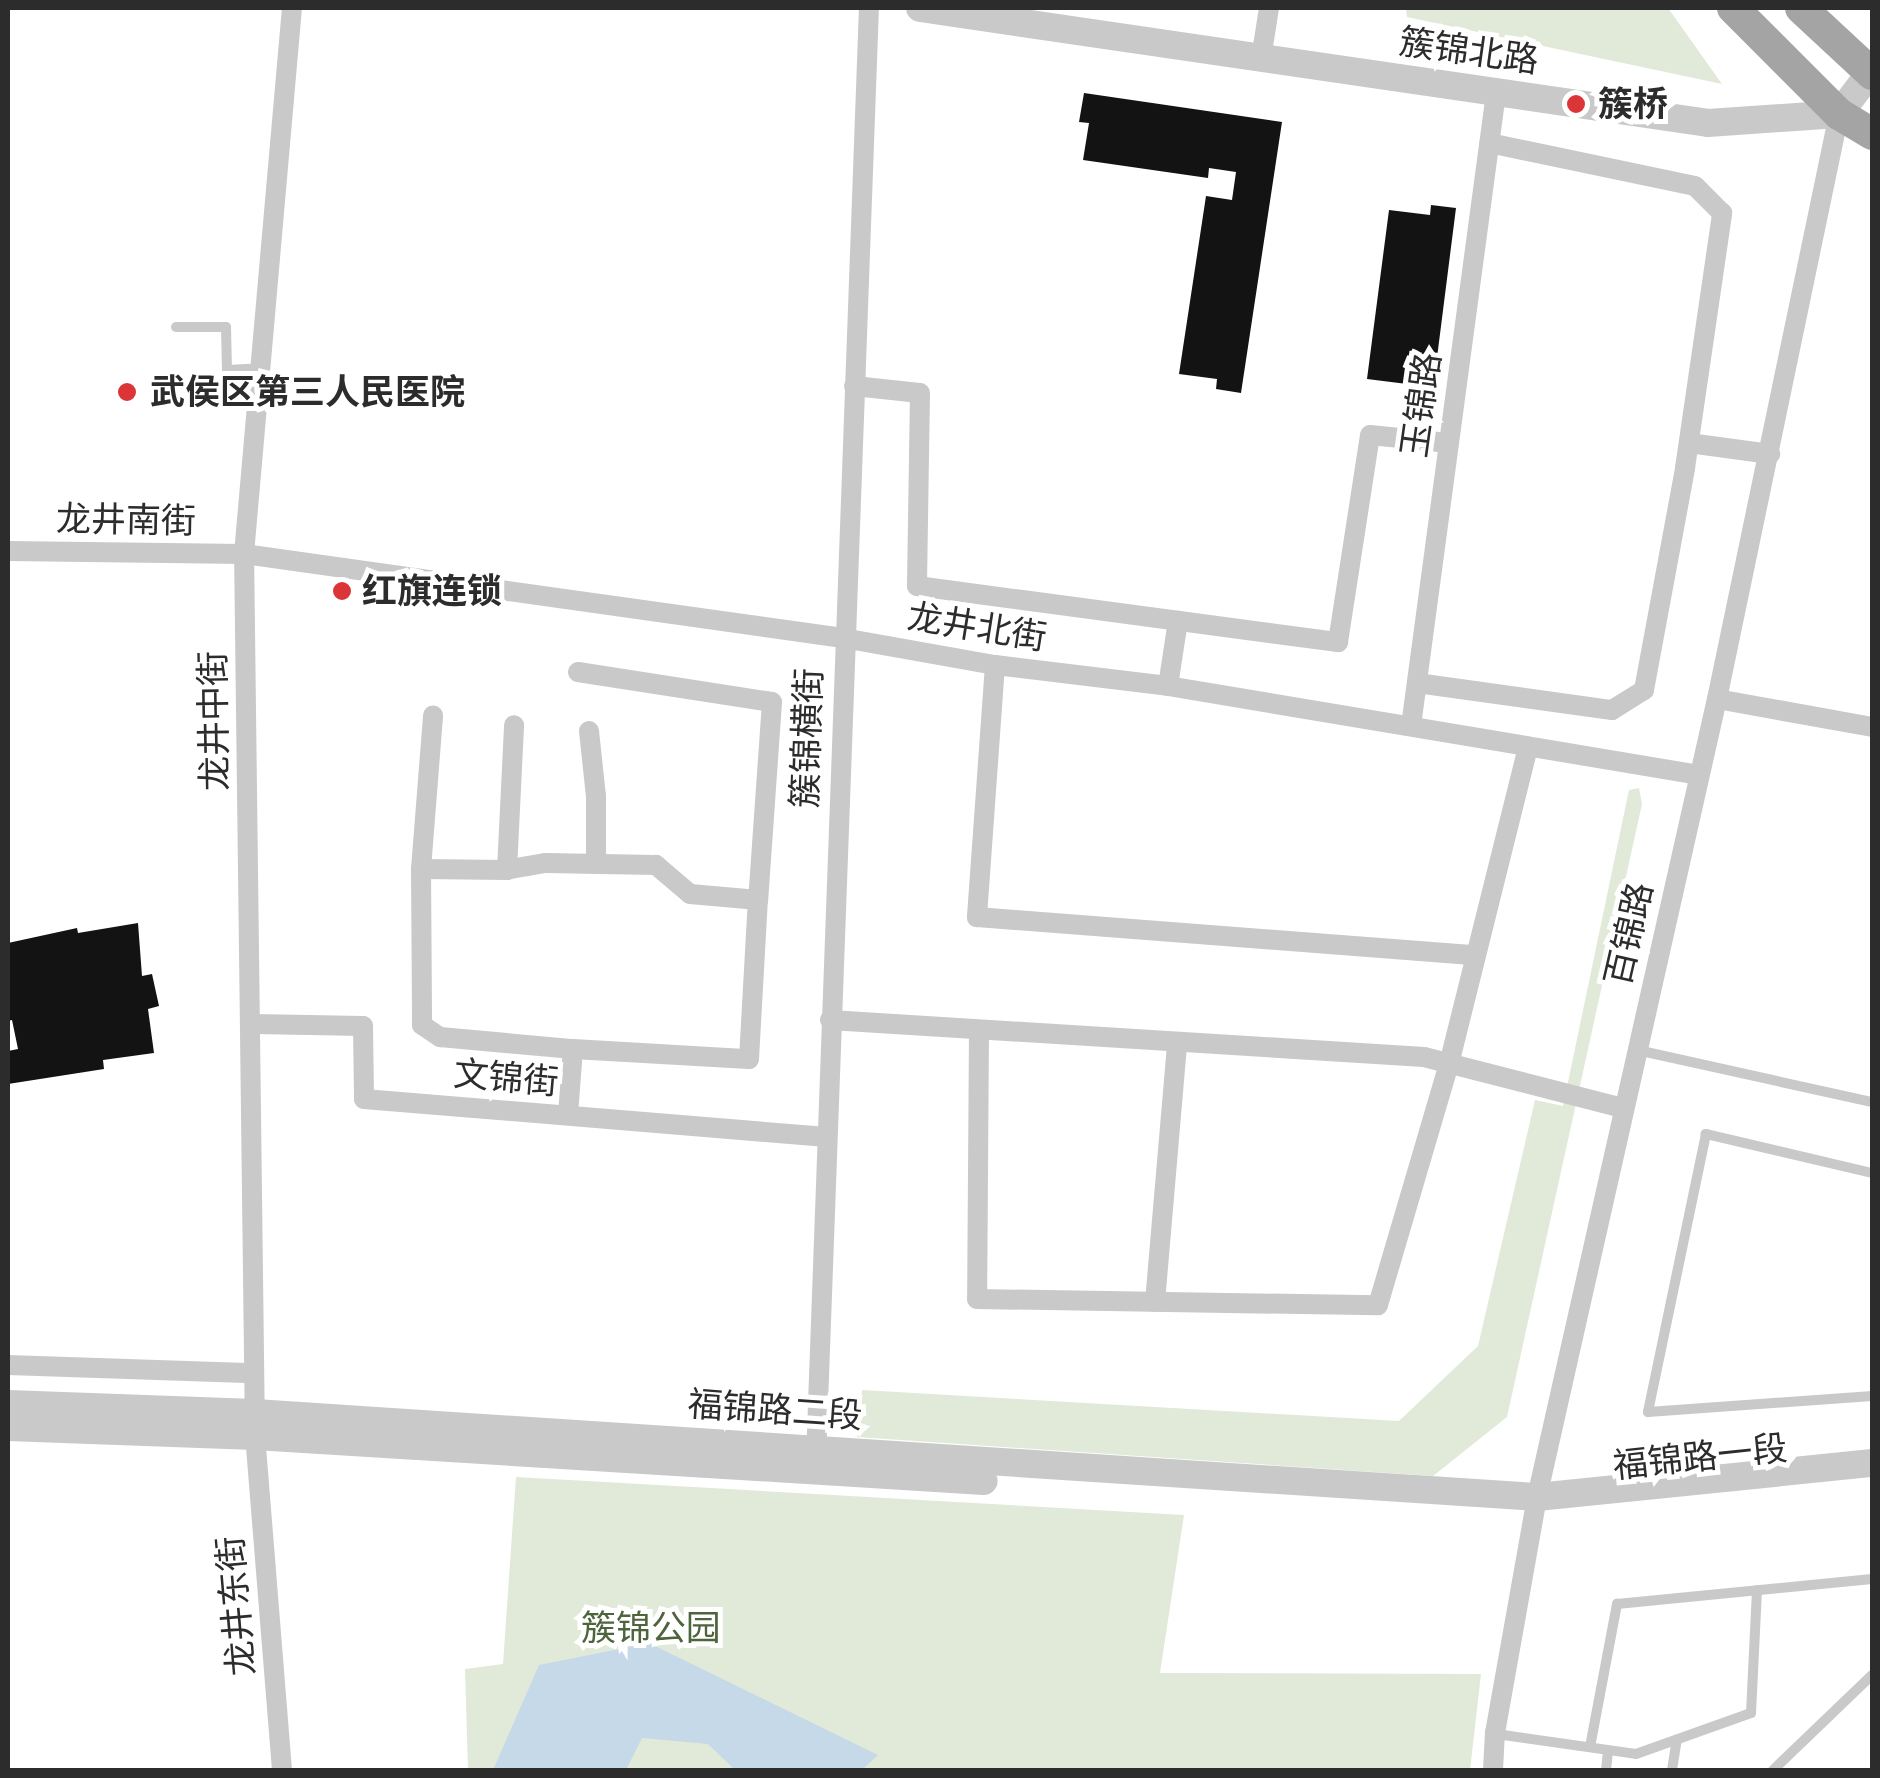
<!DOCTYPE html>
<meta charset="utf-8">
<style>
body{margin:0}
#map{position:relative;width:1880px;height:1778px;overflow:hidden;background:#fff;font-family:"DejaVu Sans","Noto Sans SC",sans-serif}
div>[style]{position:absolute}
.green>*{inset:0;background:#e1e9d9}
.water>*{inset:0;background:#c6d9e8}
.building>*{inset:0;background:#131313}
.service>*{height:10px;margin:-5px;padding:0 5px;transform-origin:5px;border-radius:5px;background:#c9c9c9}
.minor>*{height:20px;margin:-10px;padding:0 10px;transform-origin:10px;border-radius:10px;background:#c9c9c9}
.tertiary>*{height:28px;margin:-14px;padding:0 14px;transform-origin:14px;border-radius:14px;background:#c9c9c9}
.primary>*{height:32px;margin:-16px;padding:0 16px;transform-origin:16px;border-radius:16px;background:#a4a4a4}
.dots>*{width:28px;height:28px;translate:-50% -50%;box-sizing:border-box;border:5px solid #fff;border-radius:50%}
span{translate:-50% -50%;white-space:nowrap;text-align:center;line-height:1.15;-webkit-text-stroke:10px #fff;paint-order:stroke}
.street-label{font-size:35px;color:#2c2c2c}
.poi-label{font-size:35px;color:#2c2c2c;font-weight:700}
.left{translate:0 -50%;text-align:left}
.park-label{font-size:35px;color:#4d643c}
.frame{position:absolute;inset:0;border:10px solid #2c2c2c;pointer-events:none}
</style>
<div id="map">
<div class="green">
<i style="clip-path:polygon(1406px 8px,1668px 8px,1722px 84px,1407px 17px)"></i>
<i style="clip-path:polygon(1639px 788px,1642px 804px,1507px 1417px,1433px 1476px,857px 1437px,862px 1390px,1399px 1421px,1478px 1346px,1535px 1100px,1563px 1106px,1629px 790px)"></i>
<i style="clip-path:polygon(516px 1477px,1184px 1515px,1160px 1673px,1481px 1674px,1470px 1770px,468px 1770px,465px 1669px,503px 1664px)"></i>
</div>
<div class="water">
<i style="clip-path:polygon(649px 1643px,878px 1755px,862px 1770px,735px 1770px,708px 1744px,642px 1738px,626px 1770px,493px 1770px,539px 1665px)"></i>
</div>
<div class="building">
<i style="clip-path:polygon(1084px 93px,1282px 122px,1241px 393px,1216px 389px,1217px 379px,1179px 374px,1206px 196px,1232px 200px,1236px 172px,1209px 168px,1208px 178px,1083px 160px,1089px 123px,1079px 122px)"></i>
<i style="clip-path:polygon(1431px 205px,1456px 208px,1432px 397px,1405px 394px,1407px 384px,1367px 379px,1389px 210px,1430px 215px)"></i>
<i style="clip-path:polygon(138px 923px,142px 976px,152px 974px,159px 1006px,148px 1009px,154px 1053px,103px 1060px,104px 1069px,8px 1084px,8px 1051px,18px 1049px,12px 1020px,8px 1021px,8px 943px,77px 928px,78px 933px)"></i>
</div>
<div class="service">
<i style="left:176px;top:327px;width:50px"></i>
<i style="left:226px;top:327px;width:43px;rotate:88.7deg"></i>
<i style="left:227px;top:370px;width:33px;rotate:-3deg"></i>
<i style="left:1637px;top:1050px;width:241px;rotate:12.5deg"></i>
<i style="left:1872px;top:1173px;width:171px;rotate:-166.8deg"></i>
<i style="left:1706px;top:1134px;width:284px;rotate:101.8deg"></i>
<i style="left:1648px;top:1412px;width:225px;rotate:-4.1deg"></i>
<i style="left:1496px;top:1734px;width:141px;rotate:8.1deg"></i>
<i style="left:1636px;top:1754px;width:122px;rotate:-19.6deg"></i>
<i style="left:1751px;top:1713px;width:123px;rotate:-87.2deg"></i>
<i style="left:1590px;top:1747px;width:146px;rotate:-79.3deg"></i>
<i style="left:1617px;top:1604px;width:256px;rotate:-5.6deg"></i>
<i style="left:1606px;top:1770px;width:20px;rotate:-84deg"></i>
<i style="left:1672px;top:1770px;width:31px;rotate:-81deg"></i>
<i style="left:1773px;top:1770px;width:137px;rotate:-43.8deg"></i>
</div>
<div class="minor">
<i style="left:1261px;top:59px;width:52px;rotate:-81.1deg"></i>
<i style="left:854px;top:386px;width:66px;rotate:6.1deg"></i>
<i style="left:920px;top:393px;width:193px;rotate:90.9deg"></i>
<i style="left:917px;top:586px;width:425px;rotate:7.6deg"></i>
<i style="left:1338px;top:642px;width:209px;rotate:-81.2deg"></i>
<i style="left:1370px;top:435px;width:79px;rotate:5.8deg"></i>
<i style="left:1689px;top:443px;width:82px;rotate:7.7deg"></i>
<i style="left:8px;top:551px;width:236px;rotate:0.7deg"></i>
<i style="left:244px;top:554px;width:605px;rotate:7.98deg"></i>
<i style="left:843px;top:638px;width:154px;rotate:10.1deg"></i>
<i style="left:995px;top:665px;width:174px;rotate:6.9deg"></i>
<i style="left:1168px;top:686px;width:538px;rotate:9.51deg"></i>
<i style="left:995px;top:665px;width:253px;rotate:94.1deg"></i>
<i style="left:977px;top:917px;width:499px;rotate:4.4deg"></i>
<i style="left:578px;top:672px;width:196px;rotate:8.8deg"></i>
<i style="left:772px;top:702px;width:198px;rotate:94deg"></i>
<i style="left:1417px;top:683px;width:197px;rotate:7.9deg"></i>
<i style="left:1612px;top:710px;width:38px;rotate:-32deg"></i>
<i style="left:1644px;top:690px;width:226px;rotate:-79.5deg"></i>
<i style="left:1685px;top:468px;width:258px;rotate:-81.7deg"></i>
<i style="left:1722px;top:213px;width:38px;rotate:-135deg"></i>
<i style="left:1695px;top:186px;width:210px;rotate:-168.2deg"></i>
<i style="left:1168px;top:686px;width:66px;rotate:-81.3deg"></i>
<i style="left:1717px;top:699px;width:158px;rotate:10.2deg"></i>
<i style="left:1411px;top:726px;width:639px;rotate:-82.35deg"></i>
<i style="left:589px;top:731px;width:65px;rotate:83.9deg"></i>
<i style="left:596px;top:796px;width:68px;rotate:90deg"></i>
<i style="left:421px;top:869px;width:154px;rotate:-85.5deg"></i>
<i style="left:507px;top:870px;width:145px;rotate:-87.2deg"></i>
<i style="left:830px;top:1020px;width:595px;rotate:3.56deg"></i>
<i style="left:1424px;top:1057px;width:205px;rotate:14.4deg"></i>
<i style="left:250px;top:1024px;width:113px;rotate:1deg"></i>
<i style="left:363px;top:1026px;width:73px;rotate:89.2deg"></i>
<i style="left:364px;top:1099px;width:464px;rotate:4.7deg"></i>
<i style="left:979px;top:1030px;width:269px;rotate:90.4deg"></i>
<i style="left:977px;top:1299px;width:401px;rotate:0.9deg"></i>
<i style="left:1378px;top:1305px;width:255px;rotate:-73.6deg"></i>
<i style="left:1450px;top:1060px;width:323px;rotate:-76deg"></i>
<i style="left:568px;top:1115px;width:66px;rotate:-85.7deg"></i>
<i style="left:573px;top:1049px;width:176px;rotate:3.3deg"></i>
<i style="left:749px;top:1059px;width:159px;rotate:-86.8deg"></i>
<i style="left:758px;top:900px;width:68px;rotate:-175deg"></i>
<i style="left:690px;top:894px;width:45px;rotate:-139.5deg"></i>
<i style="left:656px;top:865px;width:111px;rotate:-179deg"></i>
<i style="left:545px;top:863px;width:39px;rotate:170deg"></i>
<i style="left:507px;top:870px;width:86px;rotate:-179.3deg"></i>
<i style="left:421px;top:869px;width:156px;rotate:89.6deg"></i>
<i style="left:422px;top:1025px;width:22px;rotate:34deg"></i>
<i style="left:440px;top:1037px;width:134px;rotate:5.2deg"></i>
<i style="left:1155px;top:1302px;width:260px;rotate:-85.1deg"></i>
<i style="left:8px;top:1365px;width:246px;rotate:1.9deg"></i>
<i style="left:816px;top:1459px;width:1452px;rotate:-87.91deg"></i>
<i style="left:282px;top:1770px;width:335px;rotate:-94.6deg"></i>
<i style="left:255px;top:1436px;width:882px;rotate:-90.71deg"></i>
<i style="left:244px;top:554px;width:548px;rotate:-84.98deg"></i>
<i style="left:1493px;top:1770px;width:37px;rotate:-87deg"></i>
<i style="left:1495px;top:1733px;width:240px;rotate:-79.9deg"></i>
<i style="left:1537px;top:1497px;width:818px;rotate:-77.29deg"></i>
<i style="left:1717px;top:699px;width:598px;rotate:-78.22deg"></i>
</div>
<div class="tertiary">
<i style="left:920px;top:8px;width:796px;rotate:8.3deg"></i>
<i style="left:1708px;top:123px;width:131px;rotate:-3.9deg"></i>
<i style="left:1839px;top:114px;width:51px;rotate:-52.9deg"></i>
<i style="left:8px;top:1404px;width:247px;rotate:2.1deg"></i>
<i style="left:255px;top:1413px;width:1285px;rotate:3.75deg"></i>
<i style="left:1537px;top:1497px;width:337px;rotate:-5.8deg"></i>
<i style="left:8px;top:1427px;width:247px;rotate:2.1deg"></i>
<i style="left:255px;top:1436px;width:730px;rotate:3.53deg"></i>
</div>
<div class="primary">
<i style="left:1733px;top:8px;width:150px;rotate:45deg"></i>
<i style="left:1839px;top:114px;width:39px;rotate:31deg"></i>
<i style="left:1801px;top:8px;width:97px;rotate:42.9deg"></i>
</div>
<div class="dots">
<i style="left:1576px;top:104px;background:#dc3538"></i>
<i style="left:127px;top:392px;background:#dc3538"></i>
<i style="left:342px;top:591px;background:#dc3538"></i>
</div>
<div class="street-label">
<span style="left:1469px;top:51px;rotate:8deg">簇锦北路</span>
<span style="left:1421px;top:405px;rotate:-82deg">玉锦路</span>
<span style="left:126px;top:520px;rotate:1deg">龙井南街</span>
<span style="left:977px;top:627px;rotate:9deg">龙井北街</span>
<span style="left:214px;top:721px;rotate:-91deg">龙井中街</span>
<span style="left:807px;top:738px;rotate:-88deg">簇锦横街</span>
<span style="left:1629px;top:934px;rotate:-77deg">百锦路</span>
<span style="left:506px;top:1078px;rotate:5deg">文锦街</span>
<span style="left:775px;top:1410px;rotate:4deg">福锦路二段</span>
<span style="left:1700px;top:1457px;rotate:-6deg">福锦路一段</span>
<span style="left:236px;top:1606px;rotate:-95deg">龙井东街</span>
</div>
<div class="poi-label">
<span class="left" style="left:1598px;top:104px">簇桥</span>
<span class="left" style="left:150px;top:392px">武侯区第三人民医院</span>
<span class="left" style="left:362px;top:591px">红旗连锁</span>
</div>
<div class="park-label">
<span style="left:651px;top:1628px">簇锦公园</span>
</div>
<div class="frame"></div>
</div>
